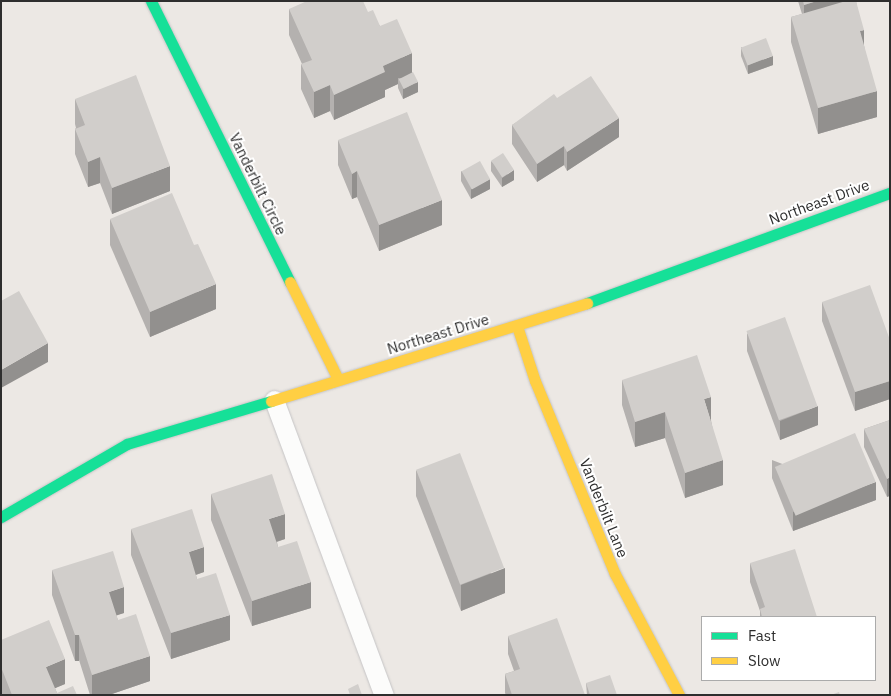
<!DOCTYPE html>
<style>
body{margin:0}
#map{position:relative;width:891px;height:696px;overflow:hidden;background:#ece8e4;font-family:"IBM Plex Sans",sans-serif}
div>[style]{position:absolute}
.roads{filter:drop-shadow(0 0 1px #c5c4c5) drop-shadow(0 0 1px #c5c4c5)}
.lane>*{height:19px;margin:-9.5px;padding:0 9.5px;transform-origin:9.5px;border-radius:9.5px;background:#fcfcfb}
.fast>*{height:11px;margin:-5.5px;padding:0 5.5px;transform-origin:5.5px;border-radius:5.5px;background:#16e098}
.slow>*{height:11px;margin:-5.5px;padding:0 5.5px;transform-origin:5.5px;border-radius:5.5px;background:#ffcf43}
.wall>*{inset:0;background:#b4b1af}
.shaded-wall>*{inset:0;background:#92908e;transform-origin:0 0}
.building>*{inset:0;background:#d1cecb;transform-origin:0 0}
span{translate:-50% -50%;white-space:nowrap;text-align:center;line-height:1.15;-webkit-text-stroke:4px #fff;paint-order:stroke}
.street-label{font-size:15px;color:#2e2e2e}
.frame{position:absolute;inset:0;border:2px solid #2e2e2e;pointer-events:none}
.legend{position:absolute;left:701px;top:616px;width:175px;height:65px;box-sizing:border-box;background:#fff;border:1px solid #ababab;margin:0;padding:6px 9px;list-style:none;font-size:15px;color:#2e2e2e}
.legend li{display:flex;align-items:center;gap:10px;height:25px}
.legend b{width:25px;border:1px solid #ababab}
</style>
<div id="map">
<div class="roads">
<div class="lane">
<i style="left:274px;top:400px;width:315px;rotate:69.6deg"></i>
</div>
<div class="fast">
<i style="left:151px;top:1px;width:313px;rotate:63.7deg"></i>
<i style="left:587px;top:303px;width:322px;rotate:-20deg"></i>
<i style="left:1px;top:517px;width:146px;rotate:-30.1deg"></i>
<i style="left:127px;top:444px;width:150px;rotate:-16.6deg"></i>
</div>
<div class="slow">
<i style="left:290px;top:282px;width:108px;rotate:63.7deg"></i>
<i style="left:517px;top:326px;width:58px;rotate:71.9deg"></i>
<i style="left:535px;top:381px;width:209px;rotate:67.5deg"></i>
<i style="left:615px;top:574px;width:137px;rotate:62.1deg"></i>
<i style="left:271px;top:401px;width:331px;rotate:-17.2deg"></i>
</div>
</div>
<div class="wall">
<i style="clip-path:polygon(798px 1px,856px 1px,877px 117px,818px 134px,791px 42px,791px 17px,802px 14px)"></i>
<i style="clip-path:polygon(289px 9px,368px 12px,380px 26px,412px 72px,418px 92px,403px 99px,398px 88px,398px 84px,385px 90px,385px 97px,334px 120px,330px 111px,314px 118px,301px 89px,301px 64px,302px 64px,289px 35px)"></i>
<i style="clip-path:polygon(741px 47px,773px 65px,748px 74px,741px 56px)"></i>
<i style="clip-path:polygon(557px 98px,619px 137px,567px 171px,564px 165px,537px 182px,512px 144px,512px 125px)"></i>
<i style="clip-path:polygon(75px 99px,170px 191px,112px 214px,100px 183px,88px 187px,75px 154px,75px 129px,76px 128px,75px 124px)"></i>
<i style="clip-path:polygon(338px 140px,442px 225px,379px 251px,357px 197px,352px 199px,338px 165px)"></i>
<i style="clip-path:polygon(491px 161px,514px 180px,502px 187px,491px 171px)"></i>
<i style="clip-path:polygon(461px 171px,490px 189px,471px 199px,461px 181px)"></i>
<i style="clip-path:polygon(110px 219px,216px 309px,150px 337px,110px 245px)"></i>
<i style="clip-path:polygon(822px 302px,890px 340px,890px 399px,855px 411px,822px 321px)"></i>
<i style="clip-path:polygon(747px 333px,818px 425px,780px 440px,747px 351px)"></i>
<i style="clip-path:polygon(622px 380px,711px 420px,723px 485px,685px 498px,665px 438px,635px 447px,622px 405px)"></i>
<i style="clip-path:polygon(890px 420px,887px 497px,864px 447px,864px 429px)"></i>
<i style="clip-path:polygon(772px 460px,876px 500px,793px 531px,772px 478px)"></i>
<i style="clip-path:polygon(416px 470px,505px 593px,461px 611px,416px 496px)"></i>
<i style="clip-path:polygon(211px 494px,285px 539px,277px 542px,278px 547px,311px 608px,252px 626px,211px 520px)"></i>
<i style="clip-path:polygon(131px 529px,204px 572px,196px 575px,197px 579px,230px 640px,171px 659px,131px 555px)"></i>
<i style="clip-path:polygon(750px 563px,817px 617px,760px 617px,760px 611px,750px 582px)"></i>
<i style="clip-path:polygon(52px 570px,124px 613px,116px 615px,118px 620px,150px 681px,109px 695px,90px 695px,79px 660px,75px 661px,52px 595px)"></i>
<i style="clip-path:polygon(508px 636px,585px 695px,506px 695px,505px 693px,505px 674px,514px 671px,508px 654px)"></i>
<i style="clip-path:polygon(1px 640px,65px 684px,55px 688px,57px 693px,77px 695px,2px 695px,1px 693px)"></i>
<i style="clip-path:polygon(586px 683px,617px 695px,587px 695px)"></i>
</div>
<div class="shaded-wall">
<i style="clip-path:polygon(817px 1px,849px 1px,804px 23px,804px 5px)"></i>
<i style="clip-path:polygon(864px 30px,864px 56px,860px 31px)"></i>
<i style="clip-path:polygon(412px 53px,412px 78px,398px 78px,398px 84px,385px 90px,385px 97px,334px 120px,334px 95px,383px 66px)"></i>
<i style="clip-path:polygon(773px 56px,773px 65px,748px 74px,748px 65px)"></i>
<i style="clip-path:polygon(418px 82px,418px 92px,403px 99px,403px 89px)"></i>
<i style="clip-path:polygon(330px 85px,330px 111px,314px 118px,314px 92px)"></i>
<i style="clip-path:polygon(877px 91px,877px 117px,818px 134px,818px 108px)"></i>
<i style="clip-path:polygon(619px 118px,619px 137px,567px 171px,567px 152px)"></i>
<i style="clip-path:polygon(564px 146px,564px 165px,537px 182px,537px 164px)"></i>
<i style="clip-path:polygon(100px 157px,100px 183px,88px 187px,88px 162px)"></i>
<i style="clip-path:polygon(170px 166px,170px 191px,112px 214px,112px 188px)"></i>
<i style="clip-path:polygon(514px 170px,514px 180px,502px 187px,502px 178px)"></i>
<i style="clip-path:polygon(357px 171px,357px 197px,352px 199px,352px 174px)"></i>
<i style="clip-path:polygon(490px 179px,490px 189px,471px 199px,471px 189px)"></i>
<i style="clip-path:polygon(442px 200px,442px 225px,379px 251px,379px 225px)"></i>
<i style="clip-path:polygon(216px 284px,216px 309px,150px 337px,150px 312px)"></i>
<i style="clip-path:polygon(48px 343px,48px 362px,1px 388px,1px 370px)"></i>
<i style="clip-path:polygon(890px 381px,890px 399px,855px 411px,855px 392px)"></i>
<i style="clip-path:polygon(711px 397px,711px 422px,704px 399px)"></i>
<i style="clip-path:polygon(818px 406px,818px 425px,780px 440px,780px 421px)"></i>
<i style="clip-path:polygon(665px 412px,665px 438px,635px 447px,635px 422px)"></i>
<i style="clip-path:polygon(723px 460px,723px 485px,685px 498px,685px 473px)"></i>
<i style="clip-path:polygon(890px 477px,890px 496px,887px 497px,887px 479px)"></i>
<i style="clip-path:polygon(876px 482px,876px 500px,793px 531px,793px 512px)"></i>
<i style="clip-path:polygon(285px 514px,285px 539px,269px 544px,269px 519px)"></i>
<i style="clip-path:polygon(204px 547px,204px 572px,189px 577px,189px 552px)"></i>
<i style="clip-path:polygon(505px 568px,505px 593px,461px 611px,461px 585px)"></i>
<i style="clip-path:polygon(311px 582px,311px 608px,252px 626px,252px 601px)"></i>
<i style="clip-path:polygon(124px 587px,124px 613px,109px 618px,109px 592px)"></i>
<i style="clip-path:polygon(230px 615px,230px 640px,171px 659px,171px 633px)"></i>
<i style="left:75px;top:635px;width:4px;height:26px"></i>
<i style="clip-path:polygon(150px 656px,150px 681px,109px 695px,92px 695px,92px 675px)"></i>
<i style="clip-path:polygon(65px 659px,65px 684px,46px 692px,46px 667px)"></i>
</div>
<div class="building">
<i style="clip-path:polygon(307px 1px,363px 1px,368px 12px,373px 10px,380px 26px,397px 19px,412px 53px,383px 66px,385px 72px,334px 95px,330px 85px,314px 92px,301px 64px,312px 60px,289px 9px)"></i>
<i style="clip-path:polygon(803px 1px,817px 1px,804px 5px)"></i>
<i style="clip-path:polygon(846px 1px,856px 1px,864px 30px,860px 31px,877px 91px,818px 108px,791px 17px)"></i>
<i style="left:766px;top:38px;width:19px;height:27px;rotate:69deg"></i>
<i style="left:413px;top:72px;width:11px;height:16px;rotate:63deg"></i>
<i style="clip-path:polygon(136px 75px,170px 166px,112px 188px,100px 157px,88px 162px,75px 129px,85px 125px,75px 99px)"></i>
<i style="clip-path:polygon(591px 76px,619px 118px,567px 152px,564px 146px,537px 164px,512px 125px,554px 94px,557px 98px)"></i>
<i style="clip-path:polygon(407px 112px,442px 200px,379px 225px,357px 171px,352px 174px,338px 140px)"></i>
<i style="left:503px;top:153px;width:20px;height:14px;rotate:57deg"></i>
<i style="left:480px;top:161px;width:21px;height:21px;rotate:61deg"></i>
<i style="clip-path:polygon(172px 193px,194px 245px,198px 244px,216px 284px,150px 312px,110px 219px)"></i>
<i style="clip-path:polygon(870px 285px,890px 340px,890px 381px,855px 392px,822px 302px)"></i>
<i style="clip-path:polygon(19px 291px,48px 343px,1px 370px,1px 301px)"></i>
<i style="left:785px;top:317px;width:95px;height:41px;rotate:70deg"></i>
<i style="clip-path:polygon(697px 355px,711px 397px,704px 399px,723px 460px,685px 473px,665px 412px,635px 422px,622px 380px)"></i>
<i style="clip-path:polygon(890px 420px,890px 477px,887px 479px,864px 429px)"></i>
<i style="left:855px;top:433px;width:53px;height:87px;rotate:67deg"></i>
<i style="left:460px;top:453px;width:123px;height:47px;rotate:69deg"></i>
<i style="clip-path:polygon(272px 474px,285px 514px,269px 519px,278px 547px,297px 541px,311px 582px,252px 601px,211px 494px)"></i>
<i style="clip-path:polygon(192px 509px,204px 547px,189px 552px,197px 579px,216px 573px,230px 615px,171px 633px,131px 529px)"></i>
<i style="clip-path:polygon(795px 549px,817px 617px,762px 617px,760px 609px,765px 607px,750px 563px)"></i>
<i style="clip-path:polygon(113px 551px,124px 587px,109px 592px,118px 620px,136px 614px,150px 656px,92px 675px,79px 635px,75px 635px,52px 570px)"></i>
<i style="clip-path:polygon(557px 618px,585px 695px,512px 695px,505px 674px,520px 669px,508px 636px)"></i>
<i style="clip-path:polygon(49px 620px,65px 659px,46px 667px,57px 693px,73px 686px,77px 695px,12px 695px,1px 667px,1px 640px)"></i>
<i style="clip-path:polygon(610px 675px,617px 695px,590px 695px,586px 683px)"></i>
<i style="clip-path:polygon(358px 684px,362px 695px,350px 695px,348px 689px)"></i>
<i style="clip-path:polygon(839px 692px,840px 695px,831px 695px)"></i>
</div>
<div class="street-label">
<span style="left:258px;top:184px;rotate:64deg">Vanderbilt Circle</span>
<span style="left:819px;top:202px;rotate:-20deg">Northeast Drive</span>
<span style="left:438px;top:334px;rotate:-17deg">Northeast Drive</span>
<span style="left:604px;top:508px;rotate:68deg">Vanderbilt Lane</span>
</div>
<div class="frame"></div>
<ul class="legend">
<li><b style="height:6px;background:#16e098"></b>Fast</li>
<li><b style="height:6px;background:#ffcf43"></b>Slow</li>
</ul>
</div>
